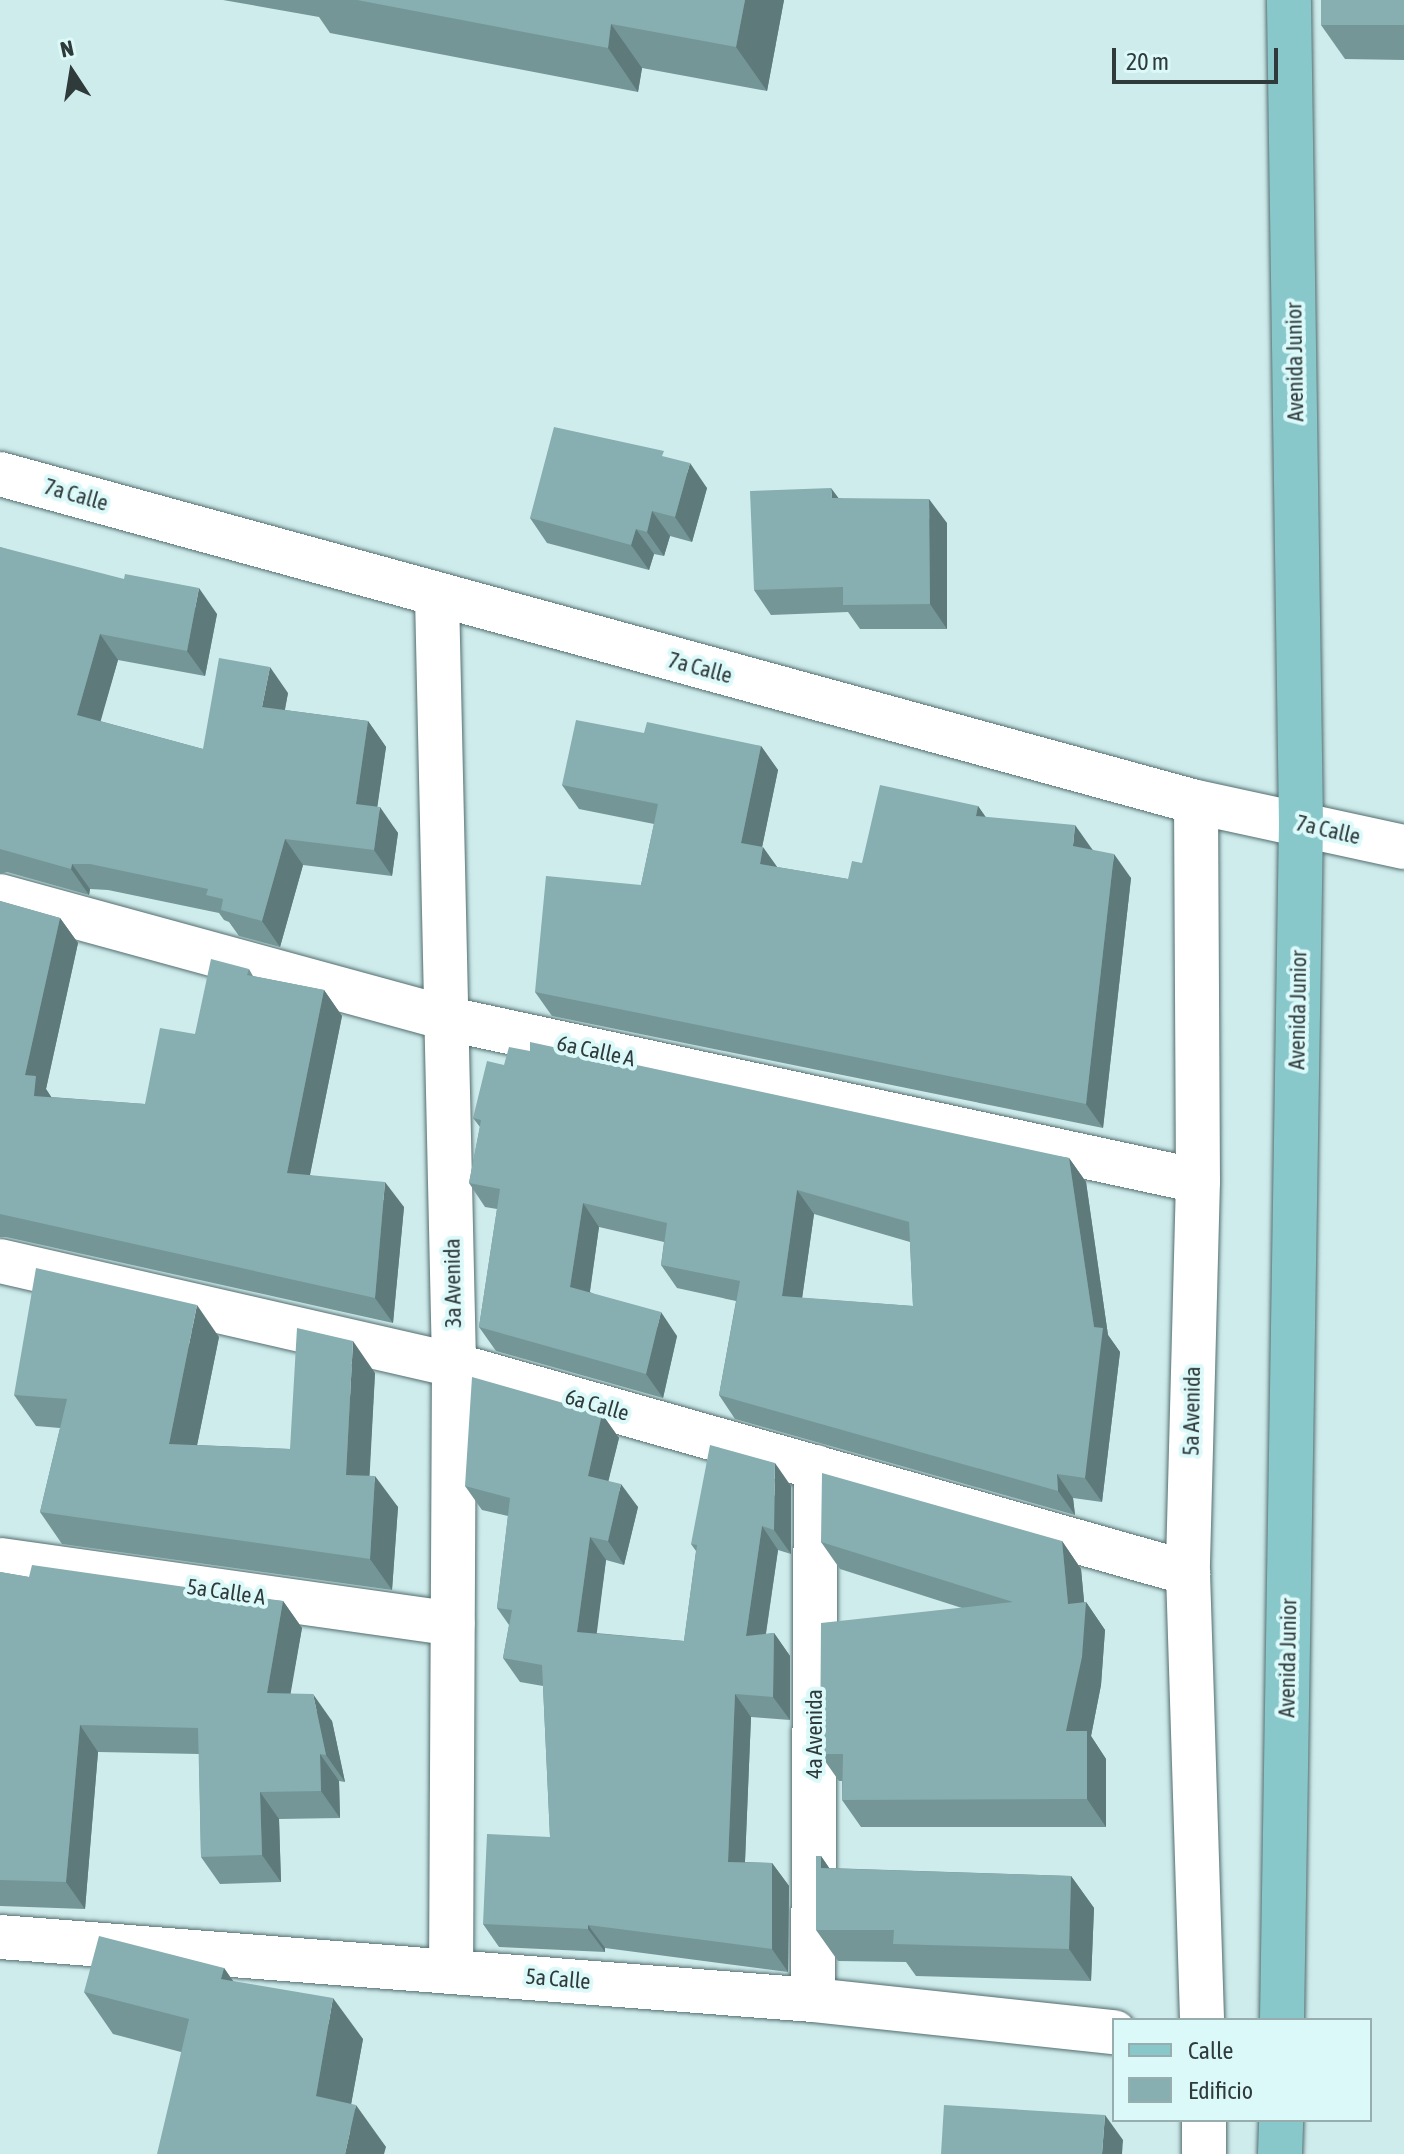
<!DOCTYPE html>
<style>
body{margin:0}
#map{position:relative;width:1404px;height:2154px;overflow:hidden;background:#cfeced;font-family:"Asap Condensed",sans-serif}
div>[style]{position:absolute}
.roads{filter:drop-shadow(0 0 2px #546e6f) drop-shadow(0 0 2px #546e6f)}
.minor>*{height:44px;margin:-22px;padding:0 22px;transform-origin:22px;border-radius:22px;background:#fff}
.major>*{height:44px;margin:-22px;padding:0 22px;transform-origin:22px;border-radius:22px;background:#88c7ca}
.wall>*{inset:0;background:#749697}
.shaded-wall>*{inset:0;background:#5e7a7b}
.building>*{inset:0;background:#87aeb0;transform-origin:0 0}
span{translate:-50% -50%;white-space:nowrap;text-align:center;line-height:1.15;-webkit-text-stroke:8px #dcf9fa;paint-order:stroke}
.street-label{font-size:22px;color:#2f3a3b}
.legend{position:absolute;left:1112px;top:2018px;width:260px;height:104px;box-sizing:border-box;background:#dcf9fa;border:2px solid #97adae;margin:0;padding:10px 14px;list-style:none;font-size:24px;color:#2f3a3b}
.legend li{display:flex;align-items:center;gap:16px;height:40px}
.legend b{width:40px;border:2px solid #97adae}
.north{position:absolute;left:32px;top:32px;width:80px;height:80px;-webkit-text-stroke:6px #dcf9fa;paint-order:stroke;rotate:348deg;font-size:22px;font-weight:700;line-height:32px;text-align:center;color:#2f3a3b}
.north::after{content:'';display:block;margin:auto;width:28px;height:36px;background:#2f3a3b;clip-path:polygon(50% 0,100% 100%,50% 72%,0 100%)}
.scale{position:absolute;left:1112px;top:48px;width:166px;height:36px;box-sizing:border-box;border:4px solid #2f3a3b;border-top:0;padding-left:10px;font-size:24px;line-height:28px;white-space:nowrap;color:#2f3a3b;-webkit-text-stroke:6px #dcf9fa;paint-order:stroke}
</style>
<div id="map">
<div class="roads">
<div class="minor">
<i style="left:0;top:474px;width:1240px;rotate:15.34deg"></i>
<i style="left:1196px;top:802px;width:213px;rotate:12.2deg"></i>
<i style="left:437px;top:596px;width:769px;rotate:88.73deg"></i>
<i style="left:454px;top:1365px;width:605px;rotate:90.28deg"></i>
<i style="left:1196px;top:802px;width:379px;rotate:89.7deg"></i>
<i style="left:1198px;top:1181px;width:392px;rotate:91.5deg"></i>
<i style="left:1188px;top:1573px;width:447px;rotate:88.2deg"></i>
<i style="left:0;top:896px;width:466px;rotate:15.3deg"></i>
<i style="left:449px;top:1019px;width:766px;rotate:12.2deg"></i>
<i style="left:0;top:1261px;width:466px;rotate:12.9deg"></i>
<i style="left:454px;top:1365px;width:763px;rotate:15.82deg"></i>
<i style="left:0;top:1560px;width:457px;rotate:8deg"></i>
<i style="left:0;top:1937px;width:815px;rotate:4.43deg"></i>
<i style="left:813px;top:2000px;width:303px;rotate:6.1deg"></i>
<i style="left:813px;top:2000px;width:533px;rotate:-89.68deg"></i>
<i style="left:1204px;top:2120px;width:34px;rotate:90deg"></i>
</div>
<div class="major">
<i style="left:1282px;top:2020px;width:1197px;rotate:-89.09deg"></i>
<i style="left:1301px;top:823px;width:823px;rotate:-90.84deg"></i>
<i style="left:1280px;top:2154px;width:34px;rotate:-88deg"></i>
</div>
</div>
<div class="wall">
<i style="clip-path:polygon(223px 0,784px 0,767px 91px,642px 68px,638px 92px,330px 33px,319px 17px)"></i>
<i style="clip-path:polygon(1404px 0,1404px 60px,1345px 59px,1321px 25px)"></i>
<i style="clip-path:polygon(669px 458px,707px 488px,692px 542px,670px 536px,664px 556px,654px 554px,649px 570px,547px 543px,530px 518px)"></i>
<i style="clip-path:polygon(839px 498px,947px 523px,947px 629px,860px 629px,848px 612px,771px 615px,754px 590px)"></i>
<i style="clip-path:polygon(0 547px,217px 614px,205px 676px,118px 660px,100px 721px,203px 749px,288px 693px,285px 710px,368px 721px,386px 747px,377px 807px,398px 833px,392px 876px,303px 865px,280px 947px,239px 936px,229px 922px,224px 920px,219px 913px,108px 890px,90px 889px,89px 895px,7px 872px,0 874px)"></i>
<i style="clip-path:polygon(644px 733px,761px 746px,778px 770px,762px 847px,777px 867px,848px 879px,862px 863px,978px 806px,985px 817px,1092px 849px,1131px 878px,1103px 1128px,552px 1016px,535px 992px,641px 885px,654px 824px,579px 809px,562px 785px)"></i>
<i style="clip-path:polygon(0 901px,60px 918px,78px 943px,46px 1089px,51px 1097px,145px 1104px,195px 1034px,249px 969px,253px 976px,324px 990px,342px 1016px,310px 1175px,404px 1207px,393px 1323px,6px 1237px,0 1237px)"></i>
<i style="clip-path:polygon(evenodd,504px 1065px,1069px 1158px,1086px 1182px,1108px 1335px,1120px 1352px,1102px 1502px,1073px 1498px,1075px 1515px,735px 1419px,719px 1395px,736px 1301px,677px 1288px,661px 1265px,664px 1242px,599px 1227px,590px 1292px,677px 1336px,663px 1398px,496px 1351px,479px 1327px,497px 1209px,485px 1207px,469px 1183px,480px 1127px,473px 1118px,504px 1065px,814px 1214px,910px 1242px,913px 1306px,802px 1298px,814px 1214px)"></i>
<i style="clip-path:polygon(219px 1337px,197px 1445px,290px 1449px,375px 1373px,369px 1476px,398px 1507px,392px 1590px,62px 1544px,40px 1512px,60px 1428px,36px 1426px,14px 1395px)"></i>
<i style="clip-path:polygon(602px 1414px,619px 1438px,608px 1481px,638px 1507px,624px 1565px,606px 1560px,596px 1633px,684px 1641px,696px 1551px,691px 1544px,791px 1486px,791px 1554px,778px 1550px,766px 1634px,774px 1633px,790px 1656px,790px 1720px,751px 1717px,745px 1862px,772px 1863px,789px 1886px,788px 1972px,605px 1948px,605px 1952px,499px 1947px,483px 1924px,550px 1837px,543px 1686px,520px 1682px,503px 1658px,509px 1625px,497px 1608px,508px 1516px,482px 1510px,465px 1486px)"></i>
<i style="clip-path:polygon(1062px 1541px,1081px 1569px,1084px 1602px,1086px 1602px,1105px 1630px,1101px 1685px,1091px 1736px,1106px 1759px,1106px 1827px,861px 1827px,842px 1800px,842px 1781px,839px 1781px,820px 1754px,962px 1608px,840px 1569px,821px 1542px)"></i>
<i style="clip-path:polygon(0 1572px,29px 1577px,283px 1601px,302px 1628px,290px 1693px,332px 1721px,345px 1782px,339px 1781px,340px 1818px,279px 1819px,281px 1882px,220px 1884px,201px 1857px,199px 1754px,98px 1752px,85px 1909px,0 1906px)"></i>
<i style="clip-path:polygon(821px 1856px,829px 1868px,1071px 1876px,1094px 1908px,1091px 1981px,916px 1976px,906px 1962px,838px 1961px,816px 1930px)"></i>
<i style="clip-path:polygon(224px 1968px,233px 1981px,363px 2039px,351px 2104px,386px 2147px,181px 2052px,113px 2034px,84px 1992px)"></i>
</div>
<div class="shaded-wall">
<i style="clip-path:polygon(745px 0,784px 0,767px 91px,736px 47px)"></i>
<i style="clip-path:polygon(611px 24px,642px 68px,638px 92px,608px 48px)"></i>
<i style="clip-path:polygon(690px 463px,707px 488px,692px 542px,675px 517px)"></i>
<i style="clip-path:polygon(831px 488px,849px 512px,832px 498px)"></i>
<i style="clip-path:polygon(929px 499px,947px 523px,947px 629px,930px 604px)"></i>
<i style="clip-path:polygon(652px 511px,670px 536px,664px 556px,647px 532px)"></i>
<i style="clip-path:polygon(636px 529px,654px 554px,649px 570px,631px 545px)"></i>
<i style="clip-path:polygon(199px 588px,217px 614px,205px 676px,187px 651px)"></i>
<i style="clip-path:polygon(100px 634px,118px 660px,95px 741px,77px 715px)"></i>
<i style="clip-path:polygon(270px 667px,288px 693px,280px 733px,262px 707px)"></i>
<i style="clip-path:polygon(368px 721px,386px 747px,374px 830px,356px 804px)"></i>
<i style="clip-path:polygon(761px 746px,778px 770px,758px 867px,741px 843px)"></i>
<i style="clip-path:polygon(978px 806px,995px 830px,976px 816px)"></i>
<i style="clip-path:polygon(380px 807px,398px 833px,392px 876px,374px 850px)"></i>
<i style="clip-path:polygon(1075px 825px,1092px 849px,1090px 870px,1073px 846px)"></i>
<i style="clip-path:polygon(285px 839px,303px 865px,280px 947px,262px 921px)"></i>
<i style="clip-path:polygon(763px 847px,780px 871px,760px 864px)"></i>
<i style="clip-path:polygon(1114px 854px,1131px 878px,1103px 1128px,1086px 1104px)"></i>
<i style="clip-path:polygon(72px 864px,90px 889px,89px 895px,71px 869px)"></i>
<i style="clip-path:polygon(60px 918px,78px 943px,46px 1089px,54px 1101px,34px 1096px,25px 1075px)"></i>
<i style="clip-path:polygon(324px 990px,342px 1016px,305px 1199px,287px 1173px)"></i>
<i style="clip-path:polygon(1069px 1158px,1086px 1182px,1108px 1335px,1120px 1352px,1102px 1502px,1085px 1478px,1094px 1327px)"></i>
<i style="clip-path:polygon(385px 1182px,404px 1207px,393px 1323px,375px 1298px)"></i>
<i style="clip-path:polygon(797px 1190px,814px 1214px,799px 1320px,782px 1296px)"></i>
<i style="clip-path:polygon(583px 1203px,599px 1227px,587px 1311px,570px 1287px)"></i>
<i style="clip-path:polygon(197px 1305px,219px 1337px,191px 1475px,169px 1444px)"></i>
<i style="clip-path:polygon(661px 1312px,677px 1336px,663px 1398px,646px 1374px)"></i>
<i style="clip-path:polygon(353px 1341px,375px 1373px,368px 1506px,346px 1475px)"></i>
<i style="clip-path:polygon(602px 1414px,619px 1438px,604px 1499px,588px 1476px)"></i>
<i style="clip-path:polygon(775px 1463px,791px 1486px,791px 1554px,774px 1530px)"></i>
<i style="clip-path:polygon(1057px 1474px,1073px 1498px,1075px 1515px,1058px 1491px)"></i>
<i style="clip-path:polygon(375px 1476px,398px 1507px,392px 1590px,370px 1559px)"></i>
<i style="clip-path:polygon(621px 1484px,638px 1507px,624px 1565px,608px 1541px)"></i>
<i style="clip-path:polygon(762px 1526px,778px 1550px,762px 1659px,746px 1636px)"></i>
<i style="clip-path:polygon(590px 1537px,606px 1560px,594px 1655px,577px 1632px)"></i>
<i style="clip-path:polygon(1062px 1541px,1081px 1569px,1085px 1611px,1086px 1602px,1105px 1630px,1101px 1685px,1091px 1736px,1106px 1759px,1106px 1827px,1087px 1799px,1066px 1731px,1068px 1604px)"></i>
<i style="clip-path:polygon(283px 1601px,302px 1628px,286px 1720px,267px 1693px)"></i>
<i style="clip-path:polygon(774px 1633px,790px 1656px,790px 1720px,773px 1697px)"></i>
<i style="clip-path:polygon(313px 1694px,332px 1721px,345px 1782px,326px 1755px)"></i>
<i style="clip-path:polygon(735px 1694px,751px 1717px,744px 1885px,728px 1862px)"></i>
<i style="clip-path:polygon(80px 1725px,98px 1752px,85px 1909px,66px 1882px)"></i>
<i style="clip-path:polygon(320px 1754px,339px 1781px,340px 1818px,321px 1791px)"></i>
<i style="clip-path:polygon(260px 1792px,279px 1819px,281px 1882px,262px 1855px)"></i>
<i style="clip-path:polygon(821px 1856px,843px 1888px,821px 1868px)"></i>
<i style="clip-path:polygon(772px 1863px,789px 1886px,788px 1972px,772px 1949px)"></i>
<i style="clip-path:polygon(1071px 1876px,1094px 1908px,1091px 1981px,1069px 1949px)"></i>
<i style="clip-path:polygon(588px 1925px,605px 1948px,605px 1952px,588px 1929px)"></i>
<i style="clip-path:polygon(224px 1968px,253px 2010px,221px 1979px)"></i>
<i style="clip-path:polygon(333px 1998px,363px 2039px,345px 2138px,316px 2096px)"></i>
<i style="clip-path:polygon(356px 2105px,386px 2147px,384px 2154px,345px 2154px)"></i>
<i style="clip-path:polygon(1105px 2115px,1123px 2140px,1122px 2154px,1102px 2154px)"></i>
</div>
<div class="building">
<i style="clip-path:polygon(357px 0,745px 0,736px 47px,611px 24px,608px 48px)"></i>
<i style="left:1321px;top:0;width:83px;height:25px"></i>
<i style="clip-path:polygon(554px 427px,664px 451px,662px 456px,690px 463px,675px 517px,652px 511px,647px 532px,636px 529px,631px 545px,530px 518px)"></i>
<i style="clip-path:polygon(831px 488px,832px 498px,929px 499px,930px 604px,843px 605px,843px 587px,754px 590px,750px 491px)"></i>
<i style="clip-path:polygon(0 547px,124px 579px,125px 574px,199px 588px,187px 651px,100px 634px,77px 715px,203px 749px,219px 658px,270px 667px,262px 707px,368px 721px,356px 804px,380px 807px,374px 850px,285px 839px,262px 921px,221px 910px,223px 899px,206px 895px,208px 889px,90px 864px,72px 864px,71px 869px,0 849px)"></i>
<i style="clip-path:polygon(576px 720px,644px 733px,647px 722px,761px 746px,741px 843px,763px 847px,760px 864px,848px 879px,852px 861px,862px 863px,880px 785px,978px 806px,976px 816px,1075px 825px,1073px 846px,1114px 854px,1086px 1104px,535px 992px,546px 876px,641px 885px,658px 804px,562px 785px)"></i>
<i style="clip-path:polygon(0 901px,60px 918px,25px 1075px,36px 1076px,34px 1096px,145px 1104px,160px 1028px,195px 1034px,211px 959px,249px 969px,247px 975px,324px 990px,287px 1173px,385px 1182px,375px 1298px,0 1214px)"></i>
<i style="clip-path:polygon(evenodd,530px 1042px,1069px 1158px,1094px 1327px,1103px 1328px,1085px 1478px,1057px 1474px,1058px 1491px,719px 1395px,740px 1281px,661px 1265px,667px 1223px,583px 1203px,570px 1287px,661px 1312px,646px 1374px,479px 1327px,500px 1189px,469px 1183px,481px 1120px,473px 1118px,487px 1061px,504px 1065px,509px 1047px,530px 1051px,530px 1042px,797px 1190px,909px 1222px,913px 1306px,782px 1296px,797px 1190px)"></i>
<i style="clip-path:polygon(36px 1268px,197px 1305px,169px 1444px,290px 1449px,297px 1328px,353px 1341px,346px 1475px,375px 1476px,370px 1559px,40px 1512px,67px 1399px,14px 1395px)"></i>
<i style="clip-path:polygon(472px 1377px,602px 1414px,588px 1476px,621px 1484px,608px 1541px,590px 1537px,577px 1632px,684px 1641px,697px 1545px,691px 1544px,710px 1445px,775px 1463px,774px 1530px,762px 1526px,746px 1636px,774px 1633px,773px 1697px,735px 1694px,728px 1862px,772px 1863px,772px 1949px,588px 1925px,588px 1929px,483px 1924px,487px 1834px,550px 1837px,542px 1665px,503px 1658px,512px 1610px,497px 1608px,510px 1498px,465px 1486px)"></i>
<i style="clip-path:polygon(822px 1473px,1062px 1541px,1068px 1604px,1086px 1602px,1082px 1657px,1066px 1731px,1087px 1731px,1087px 1799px,842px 1800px,843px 1754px,820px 1754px,821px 1623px,1013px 1602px,821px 1542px)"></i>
<i style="clip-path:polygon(32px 1565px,283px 1601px,267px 1693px,313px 1694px,326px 1755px,320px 1754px,321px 1791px,260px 1792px,262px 1855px,201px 1857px,198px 1728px,80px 1725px,66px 1882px,0 1880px,0 1572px,29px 1577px)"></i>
<i style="clip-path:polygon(816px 1856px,821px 1856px,821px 1868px,1071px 1876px,1069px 1949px,893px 1944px,894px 1930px,816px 1930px)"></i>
<i style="clip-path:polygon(99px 1936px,224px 1968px,221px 1979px,333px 1998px,316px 2096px,356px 2105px,345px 2154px,157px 2154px,189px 2019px,84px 1992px)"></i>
<i style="clip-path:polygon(944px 2105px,1105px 2115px,1102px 2154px,941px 2154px)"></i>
</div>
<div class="street-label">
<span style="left:1295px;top:362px;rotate:-91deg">Avenida Junior</span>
<span style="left:76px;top:495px;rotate:16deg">7a Calle</span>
<span style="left:700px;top:668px;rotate:15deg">7a Calle</span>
<span style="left:1328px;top:830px;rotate:13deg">7a Calle</span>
<span style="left:1298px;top:1010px;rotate:-89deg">Avenida Junior</span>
<span style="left:596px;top:1051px;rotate:12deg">6a Calle A</span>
<span style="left:453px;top:1283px;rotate:-91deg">3a Avenida</span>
<span style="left:597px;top:1405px;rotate:16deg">6a Calle</span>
<span style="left:1192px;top:1411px;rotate:-89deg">5a Avenida</span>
<span style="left:226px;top:1592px;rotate:8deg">5a Calle A</span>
<span style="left:1288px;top:1658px;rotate:-89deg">Avenida Junior</span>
<span style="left:815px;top:1734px;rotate:-90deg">4a Avenida</span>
<span style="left:558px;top:1979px;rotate:5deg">5a Calle</span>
</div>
<ul class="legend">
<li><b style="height:10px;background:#88c7ca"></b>Calle</li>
<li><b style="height:22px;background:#87aeb0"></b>Edificio</li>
</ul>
<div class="north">N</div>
<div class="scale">20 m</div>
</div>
